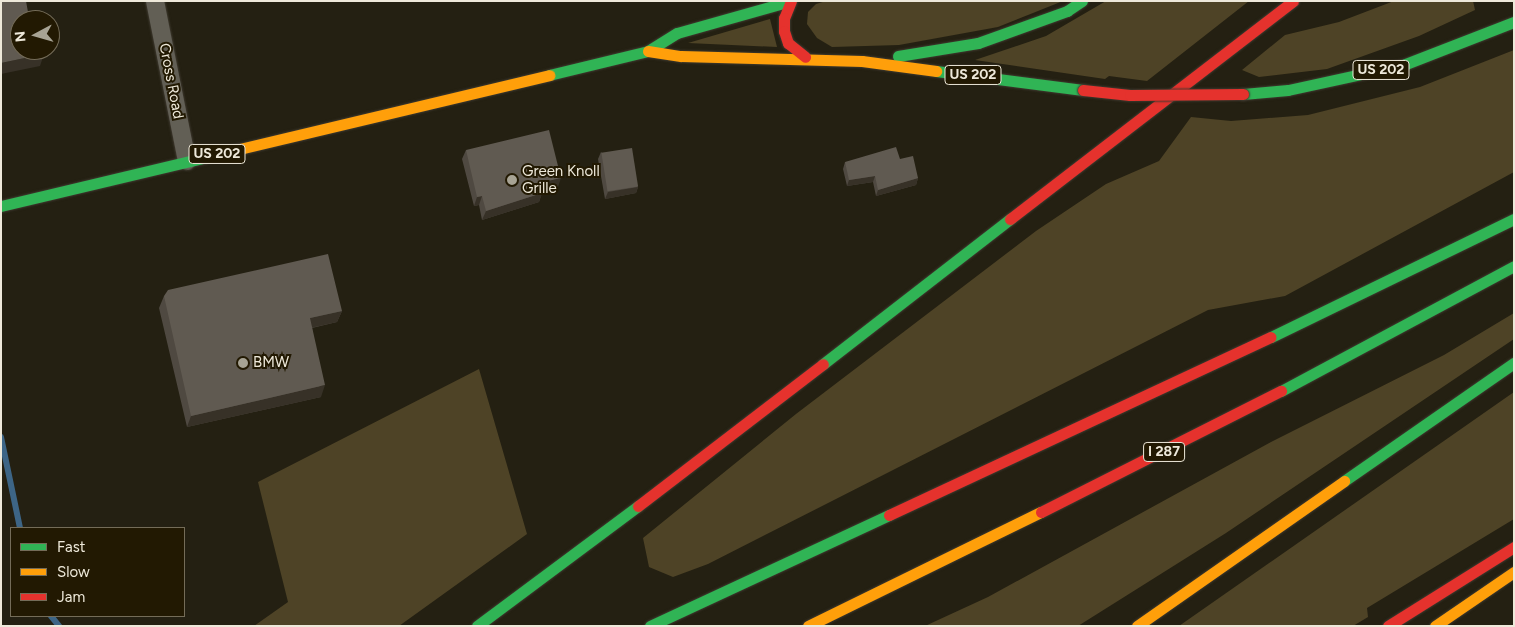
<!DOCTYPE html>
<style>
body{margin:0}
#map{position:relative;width:1515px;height:627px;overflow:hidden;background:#242012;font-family:Figtree,sans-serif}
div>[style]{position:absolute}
.green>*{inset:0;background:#4e4326}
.stream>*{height:6px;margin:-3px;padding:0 3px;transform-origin:3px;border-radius:3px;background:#3d6586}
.roads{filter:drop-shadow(0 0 1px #3f3a30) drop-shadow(0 0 1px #3f3a30)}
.street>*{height:18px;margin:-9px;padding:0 9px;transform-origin:9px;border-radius:9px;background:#625f55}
.fast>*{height:11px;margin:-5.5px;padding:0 5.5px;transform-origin:5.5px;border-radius:5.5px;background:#30b455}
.slow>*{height:11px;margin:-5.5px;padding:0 5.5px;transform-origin:5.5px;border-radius:5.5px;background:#ff9f0a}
.jam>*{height:11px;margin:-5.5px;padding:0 5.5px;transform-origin:5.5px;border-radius:5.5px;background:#e5322d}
.bridges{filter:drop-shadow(0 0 1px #3f3a30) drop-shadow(0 0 1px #3f3a30)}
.jam-bridge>*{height:11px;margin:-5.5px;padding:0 5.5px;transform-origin:5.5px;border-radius:5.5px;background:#e5322d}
.wall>*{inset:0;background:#4f4941}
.shaded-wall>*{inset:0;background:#373127}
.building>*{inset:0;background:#605a51;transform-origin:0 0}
.dots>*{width:14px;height:14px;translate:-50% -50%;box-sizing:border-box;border:2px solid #221902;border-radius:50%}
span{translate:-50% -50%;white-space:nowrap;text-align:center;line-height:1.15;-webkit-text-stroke:4px #221902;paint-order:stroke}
.shield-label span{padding:1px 4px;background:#221902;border:1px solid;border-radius:4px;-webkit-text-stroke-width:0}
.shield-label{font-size:14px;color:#eee9da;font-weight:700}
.street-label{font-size:15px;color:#eee9da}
.poi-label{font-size:15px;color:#eee9da}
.left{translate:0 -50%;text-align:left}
.frame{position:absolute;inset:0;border:2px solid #eee9da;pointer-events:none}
.legend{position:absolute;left:10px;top:527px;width:175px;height:90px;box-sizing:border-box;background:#221902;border:1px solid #746c58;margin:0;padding:6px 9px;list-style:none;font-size:15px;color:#eee9da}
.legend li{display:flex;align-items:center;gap:10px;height:25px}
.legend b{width:25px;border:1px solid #746c58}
.north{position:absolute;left:10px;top:10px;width:50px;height:50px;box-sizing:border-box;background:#221902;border:1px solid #746c58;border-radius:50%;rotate:264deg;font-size:14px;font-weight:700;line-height:20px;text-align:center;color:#eee9da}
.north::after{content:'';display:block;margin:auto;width:18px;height:22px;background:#a7a394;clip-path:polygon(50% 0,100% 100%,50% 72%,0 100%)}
</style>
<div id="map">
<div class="green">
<i style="clip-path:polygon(826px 1px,1063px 1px,998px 27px,899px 45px,832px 47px,817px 38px,807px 24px,808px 12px,816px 4px)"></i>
<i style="clip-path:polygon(1106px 1px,1249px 1px,1147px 81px,1109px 76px,1105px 79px,975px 60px,1046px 36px)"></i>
<i style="clip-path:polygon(1394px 1px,1473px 1px,1475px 10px,1419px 36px,1327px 69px,1259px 77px,1242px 70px,1285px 35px,1339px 22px)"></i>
<i style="clip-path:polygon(770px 19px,777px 47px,688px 43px)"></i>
<i style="clip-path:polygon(1514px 50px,1514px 172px,1285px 296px,1208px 310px,708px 564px,673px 577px,649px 567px,643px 538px,796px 414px,1036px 231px,1106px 184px,1159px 161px,1191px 117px,1231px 121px,1308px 115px,1420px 87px)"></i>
<i style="clip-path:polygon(1514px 313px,1514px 339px,1226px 533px,1078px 626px,925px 626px,988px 597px,1271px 442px,1444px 355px)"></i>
<i style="clip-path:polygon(479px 369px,527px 534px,399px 626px,254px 626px,288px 602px,258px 482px)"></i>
<i style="clip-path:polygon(1514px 392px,1514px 519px,1367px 608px,1368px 617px,1353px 626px,1179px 626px)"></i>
</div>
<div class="stream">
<i style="left:1px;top:437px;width:93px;rotate:78.2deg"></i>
<i style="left:51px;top:616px;width:13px;rotate:51deg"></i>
</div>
<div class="roads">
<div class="street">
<i style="left:155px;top:1px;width:163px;rotate:78.7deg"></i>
</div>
<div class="fast">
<i style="left:898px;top:56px;width:81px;rotate:-9.2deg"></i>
<i style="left:978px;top:43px;width:95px;rotate:-19.8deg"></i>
<i style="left:1067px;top:11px;width:18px;rotate:-34deg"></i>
<i style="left:936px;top:71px;width:148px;rotate:7.4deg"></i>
<i style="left:549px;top:75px;width:102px;rotate:-13.6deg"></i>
<i style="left:648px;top:51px;width:34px;rotate:-32deg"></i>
<i style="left:677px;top:33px;width:118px;rotate:-15.7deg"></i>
<i style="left:1243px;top:94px;width:45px;rotate:-5.1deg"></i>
<i style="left:1288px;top:90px;width:118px;rotate:-12.3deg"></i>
<i style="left:1403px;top:65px;width:119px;rotate:-21.2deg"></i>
<i style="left:1px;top:206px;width:211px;rotate:-13.4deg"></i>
<i style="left:1271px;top:337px;width:270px;rotate:-25.9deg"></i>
<i style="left:823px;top:364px;width:237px;rotate:-37.8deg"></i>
<i style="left:1281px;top:391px;width:264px;rotate:-28.2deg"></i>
<i style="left:1344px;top:481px;width:207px;rotate:-34.8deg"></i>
<i style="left:477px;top:626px;width:201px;rotate:-36.7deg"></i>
<i style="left:650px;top:626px;width:264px;rotate:-24.9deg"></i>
</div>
<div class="slow">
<i style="left:648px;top:51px;width:33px;rotate:9deg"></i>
<i style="left:681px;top:56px;width:181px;rotate:1.6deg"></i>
<i style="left:862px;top:61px;width:75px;rotate:7.7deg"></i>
<i style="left:206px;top:157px;width:353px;rotate:-13.4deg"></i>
<i style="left:808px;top:626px;width:259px;rotate:-26.1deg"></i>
<i style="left:1137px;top:626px;width:253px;rotate:-35deg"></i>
<i style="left:1435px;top:626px;width:96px;rotate:-34.4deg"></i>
</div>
<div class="jam">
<i style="left:791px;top:1px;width:18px;rotate:112deg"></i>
<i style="left:784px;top:18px;width:13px;rotate:90deg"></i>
<i style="left:784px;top:31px;width:13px;rotate:72deg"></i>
<i style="left:788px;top:43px;width:22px;rotate:39deg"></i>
<i style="left:1010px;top:219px;width:357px;rotate:-37.6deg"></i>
<i style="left:638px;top:506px;width:233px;rotate:-37.5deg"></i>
<i style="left:1041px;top:512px;width:269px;rotate:-26.8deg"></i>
<i style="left:889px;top:515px;width:421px;rotate:-25deg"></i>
<i style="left:1388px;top:626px;width:149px;rotate:-32.1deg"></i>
</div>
</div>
<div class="bridges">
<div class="jam-bridge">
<i style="left:1083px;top:90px;width:47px;rotate:6.1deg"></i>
<i style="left:1130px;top:95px;width:113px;rotate:-0.5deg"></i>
</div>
</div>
<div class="wall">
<i style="clip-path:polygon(466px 150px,558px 187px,542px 191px,542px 193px,539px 202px,482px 220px,479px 205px,474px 206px,462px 159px)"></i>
<i style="clip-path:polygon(601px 152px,638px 187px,636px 193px,605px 199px,598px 159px)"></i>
<i style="clip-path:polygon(900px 159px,918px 178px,916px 185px,876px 196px,873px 182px,847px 186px,843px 169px,845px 162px)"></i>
<i style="clip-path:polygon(164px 296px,342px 311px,337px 322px,312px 328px,321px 397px,187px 427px,159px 308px)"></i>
</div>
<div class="shaded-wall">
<i style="clip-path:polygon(44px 54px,40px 66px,1px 74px,1px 63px)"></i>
<i style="clip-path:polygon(875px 176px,873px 182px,847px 186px,849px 180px)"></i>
<i style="clip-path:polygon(561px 178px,558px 187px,537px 192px,540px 183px)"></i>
<i style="clip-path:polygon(918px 178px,916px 185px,876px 196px,878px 190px)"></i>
<i style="clip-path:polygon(638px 187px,636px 193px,605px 199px,608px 192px)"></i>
<i style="clip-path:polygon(542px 193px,539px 202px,482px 220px,486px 211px)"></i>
<i style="clip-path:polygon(482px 196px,479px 205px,474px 206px,477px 197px)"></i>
<i style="clip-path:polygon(342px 311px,337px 322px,306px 329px,310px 318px)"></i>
<i style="clip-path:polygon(325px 385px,321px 397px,187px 427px,191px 416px)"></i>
</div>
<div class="building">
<i style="clip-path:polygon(1px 1px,26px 1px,28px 12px,35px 11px,37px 20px,20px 20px,20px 50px,43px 50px,44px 54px,1px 63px)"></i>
<i style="clip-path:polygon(549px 130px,561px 178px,540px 183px,542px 193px,486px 211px,482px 196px,477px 197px,466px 150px)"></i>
<i style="clip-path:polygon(896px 147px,900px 159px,913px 156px,918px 178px,878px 190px,875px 176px,849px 180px,845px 162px)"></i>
<i style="left:632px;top:148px;width:39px;height:31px;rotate:81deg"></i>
<i style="clip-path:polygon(328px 254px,342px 311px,310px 318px,325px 385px,191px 416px,164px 296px,168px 290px)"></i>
</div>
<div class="dots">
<i style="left:512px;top:180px;background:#a7a394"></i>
<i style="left:243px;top:363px;background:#a7a394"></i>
</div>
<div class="shield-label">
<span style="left:1381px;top:70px">US 202</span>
<span style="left:973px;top:75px">US 202</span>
<span style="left:217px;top:154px">US 202</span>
<span style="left:1164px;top:452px">I 287</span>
</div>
<div class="street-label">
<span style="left:171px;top:81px;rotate:79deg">Cross Road</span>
</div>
<div class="poi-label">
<span class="left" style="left:522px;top:180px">Green Knoll<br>Grille</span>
<span class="left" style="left:253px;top:363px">BMW</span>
</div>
<div class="frame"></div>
<ul class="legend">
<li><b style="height:6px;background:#30b455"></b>Fast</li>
<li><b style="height:6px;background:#ff9f0a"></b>Slow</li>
<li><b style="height:6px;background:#e5322d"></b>Jam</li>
</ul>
<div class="north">N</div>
</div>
